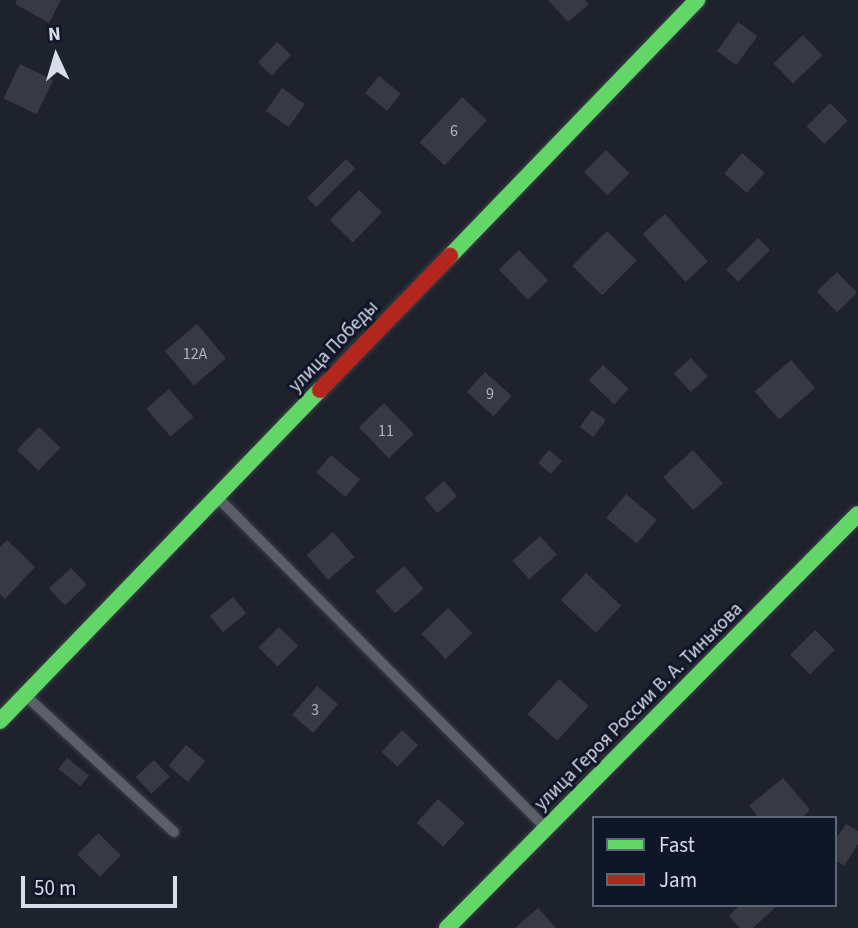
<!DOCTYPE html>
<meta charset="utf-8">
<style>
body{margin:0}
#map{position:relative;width:858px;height:928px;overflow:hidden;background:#1e222c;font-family:"Source Sans 3",sans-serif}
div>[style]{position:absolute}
.building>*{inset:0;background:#383a43;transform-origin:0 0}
.roads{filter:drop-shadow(0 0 2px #3b3e47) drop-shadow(0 0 2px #3b3e47)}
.lane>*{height:10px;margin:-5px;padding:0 5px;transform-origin:5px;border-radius:5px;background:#5b5f68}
.fast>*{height:16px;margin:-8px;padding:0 8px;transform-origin:8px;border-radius:8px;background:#63d668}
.jam>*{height:16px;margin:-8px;padding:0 8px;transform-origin:8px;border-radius:8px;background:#b3261e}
span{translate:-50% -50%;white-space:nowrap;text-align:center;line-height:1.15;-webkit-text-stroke:6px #0f1628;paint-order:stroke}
.number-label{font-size:16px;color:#afb4c0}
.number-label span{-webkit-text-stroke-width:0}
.street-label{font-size:19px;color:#d7ddea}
.legend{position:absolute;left:592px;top:816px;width:245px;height:91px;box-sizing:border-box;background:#0f1628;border:2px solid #5f6676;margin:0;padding:9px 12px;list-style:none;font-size:21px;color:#d7ddea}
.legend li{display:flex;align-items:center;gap:14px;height:35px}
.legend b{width:35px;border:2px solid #5f6676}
.north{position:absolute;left:21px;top:21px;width:70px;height:70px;-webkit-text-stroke:5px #0f1628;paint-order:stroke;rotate:356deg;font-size:19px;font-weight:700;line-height:28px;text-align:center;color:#d7ddea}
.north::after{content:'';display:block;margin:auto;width:24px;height:32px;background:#d7ddea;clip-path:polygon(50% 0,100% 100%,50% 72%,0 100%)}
.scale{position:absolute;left:21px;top:876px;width:156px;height:32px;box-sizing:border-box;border:4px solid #d7ddea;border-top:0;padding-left:9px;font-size:21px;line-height:24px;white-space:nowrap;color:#d7ddea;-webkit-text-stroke:5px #0f1628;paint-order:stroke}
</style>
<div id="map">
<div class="building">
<div style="clip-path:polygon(17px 0,61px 0,49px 23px,15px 4px)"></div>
<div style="clip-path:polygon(548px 0,585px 0,589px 4px,568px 22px)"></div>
<div style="left:738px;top:22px;width:24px;height:36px;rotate:36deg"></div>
<div style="left:803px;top:35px;width:28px;height:41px;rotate:46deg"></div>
<div style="left:277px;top:42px;width:19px;height:28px;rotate:43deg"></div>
<div style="left:20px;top:64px;width:37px;height:38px;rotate:26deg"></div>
<div style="left:379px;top:76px;width:28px;height:22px;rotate:39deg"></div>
<div style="left:282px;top:88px;width:28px;height:28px;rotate:35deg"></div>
<div style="left:462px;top:97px;width:34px;height:62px;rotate:43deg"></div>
<div style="left:830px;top:103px;width:25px;height:33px;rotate:45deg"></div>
<div style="left:606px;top:150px;width:33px;height:31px;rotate:45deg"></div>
<div style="left:742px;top:153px;width:30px;height:27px;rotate:41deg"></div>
<div style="left:346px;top:159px;width:13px;height:55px;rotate:45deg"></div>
<div style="left:359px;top:190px;width:32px;height:42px;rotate:44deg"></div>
<div style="left:665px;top:214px;width:64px;height:30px;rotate:48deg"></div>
<div style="left:607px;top:231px;width:42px;height:49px;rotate:45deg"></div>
<div style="left:758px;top:238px;width:17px;height:45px;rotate:45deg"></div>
<div style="left:519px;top:250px;width:42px;height:28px;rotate:46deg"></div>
<div style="left:837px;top:272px;width:29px;height:28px;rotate:46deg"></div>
<div style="left:197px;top:324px;width:45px;height:42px;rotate:50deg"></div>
<div style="left:691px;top:358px;width:25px;height:23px;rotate:48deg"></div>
<div style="left:791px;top:360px;width:37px;height:48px;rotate:49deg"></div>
<div style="left:603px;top:365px;width:35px;height:21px;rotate:43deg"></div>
<div style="left:485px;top:372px;width:36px;height:27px;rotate:42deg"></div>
<div style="left:169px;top:389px;width:37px;height:30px;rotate:49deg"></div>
<div style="left:384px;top:403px;width:43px;height:35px;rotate:46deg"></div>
<div style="left:592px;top:410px;width:17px;height:21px;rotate:36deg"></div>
<div style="left:39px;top:427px;width:30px;height:32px;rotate:44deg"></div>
<div style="left:549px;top:450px;width:17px;height:17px;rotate:40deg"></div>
<div style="left:693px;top:450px;width:45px;height:40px;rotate:48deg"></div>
<div style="left:331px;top:455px;width:38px;height:23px;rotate:40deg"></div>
<div style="left:444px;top:481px;width:20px;height:26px;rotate:49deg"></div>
<div style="left:626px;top:494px;width:40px;height:31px;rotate:40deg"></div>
<div style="left:333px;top:532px;width:33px;height:35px;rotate:49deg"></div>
<div style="left:540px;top:536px;width:25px;height:37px;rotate:48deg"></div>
<div style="clip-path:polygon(7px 540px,35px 567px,5px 599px,0 594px,0 547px)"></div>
<div style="left:404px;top:566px;width:30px;height:38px;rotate:49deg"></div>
<div style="left:71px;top:568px;width:23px;height:30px;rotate:47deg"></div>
<div style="left:586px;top:573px;width:48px;height:37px;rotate:43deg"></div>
<div style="left:233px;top:597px;width:21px;height:30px;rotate:51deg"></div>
<div style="left:448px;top:608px;width:35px;height:37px;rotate:46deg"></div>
<div style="left:279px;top:627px;width:27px;height:29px;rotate:45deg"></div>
<div style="left:815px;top:630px;width:28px;height:35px;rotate:45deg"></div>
<div style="left:559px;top:679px;width:40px;height:47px;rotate:42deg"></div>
<div style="left:317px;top:686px;width:28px;height:38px;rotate:41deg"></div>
<div style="left:402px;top:730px;width:22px;height:30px;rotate:43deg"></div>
<div style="left:186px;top:745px;width:25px;height:27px;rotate:40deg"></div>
<div style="left:67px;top:758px;width:28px;height:14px;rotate:38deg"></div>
<div style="left:154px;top:760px;width:23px;height:25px;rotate:47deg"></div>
<div style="clip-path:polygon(783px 778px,810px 810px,801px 818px,759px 818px,749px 806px)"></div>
<div style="left:438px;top:799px;width:36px;height:32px;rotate:42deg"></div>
<div style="clip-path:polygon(846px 824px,858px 831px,858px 844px,844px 866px,835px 860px,835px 840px)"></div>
<div style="left:98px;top:833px;width:32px;height:30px;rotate:44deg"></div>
<div style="clip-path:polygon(740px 905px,778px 905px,753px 928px,740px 928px,729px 916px)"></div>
<div style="clip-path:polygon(538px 908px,556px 928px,515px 928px)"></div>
</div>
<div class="roads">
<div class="lane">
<div style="left:220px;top:500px;width:460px;rotate:45.2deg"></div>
<div style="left:26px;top:696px;width:201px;rotate:42.6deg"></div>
</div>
<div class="fast">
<div style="left:450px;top:256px;width:356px;rotate:-46deg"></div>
<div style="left:0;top:721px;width:460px;rotate:-46deg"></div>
<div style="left:447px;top:928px;width:583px;rotate:-45.21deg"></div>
</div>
<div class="jam">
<div style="left:320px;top:390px;width:187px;rotate:-45.9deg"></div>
</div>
</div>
<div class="number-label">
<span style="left:454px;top:131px">6</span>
<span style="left:195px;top:354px">12А</span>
<span style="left:490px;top:394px">9</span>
<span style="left:386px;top:431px">11</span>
<span style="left:315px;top:710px">3</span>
</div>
<div class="street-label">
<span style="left:334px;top:347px;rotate:-46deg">улица Победы</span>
<span style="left:639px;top:707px;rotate:-45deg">улица Героя России В. А. Тинькова</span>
</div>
<ul class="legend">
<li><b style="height:9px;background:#63d668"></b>Fast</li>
<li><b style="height:9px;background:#b3261e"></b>Jam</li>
</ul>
<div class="north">N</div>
<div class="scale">50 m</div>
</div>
